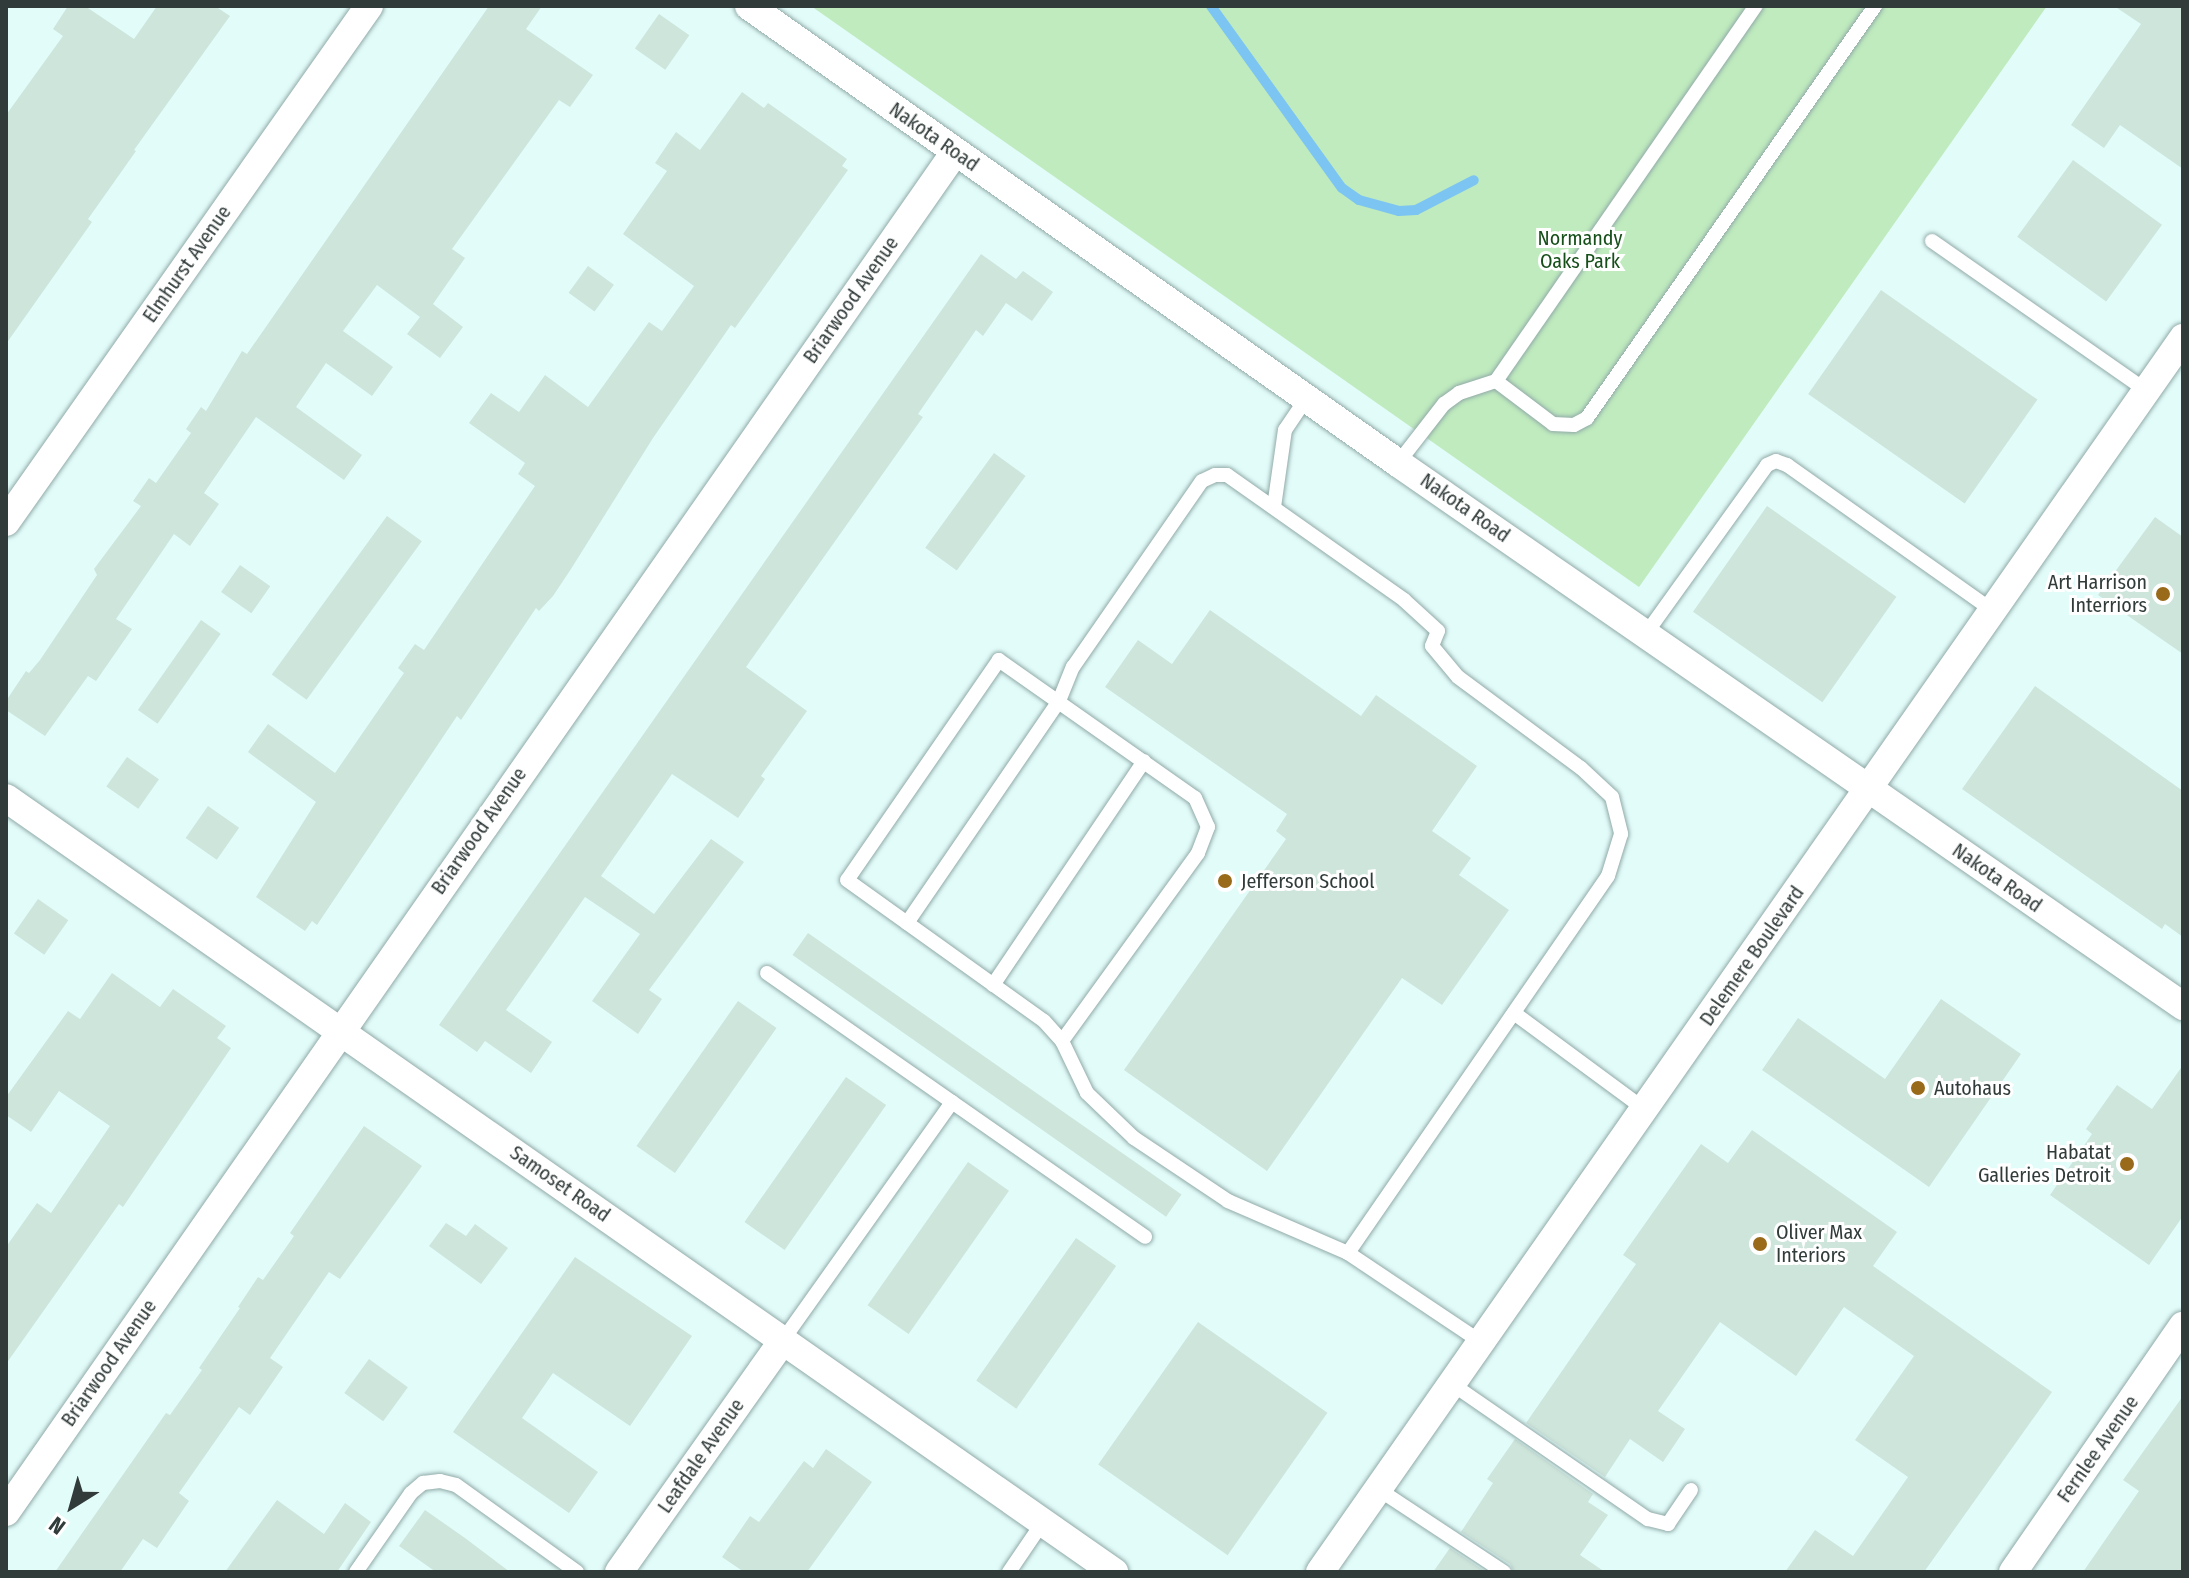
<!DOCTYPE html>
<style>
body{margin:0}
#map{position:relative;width:2189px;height:1578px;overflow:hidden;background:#e2fcfa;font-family:"Fira Sans Condensed",sans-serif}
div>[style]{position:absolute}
.green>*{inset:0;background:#bfebbe}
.stream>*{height:10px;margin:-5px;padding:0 5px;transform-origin:5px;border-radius:5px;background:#7cc5f2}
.building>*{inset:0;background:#cee5db;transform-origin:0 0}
.roads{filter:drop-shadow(0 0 2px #91aaa8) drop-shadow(0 0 2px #91aaa8)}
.lane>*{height:14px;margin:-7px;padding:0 7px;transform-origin:7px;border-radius:7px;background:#fff}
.street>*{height:28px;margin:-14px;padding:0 14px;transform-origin:14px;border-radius:14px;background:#fff}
.dots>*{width:22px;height:22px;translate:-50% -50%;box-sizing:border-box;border:4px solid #fff;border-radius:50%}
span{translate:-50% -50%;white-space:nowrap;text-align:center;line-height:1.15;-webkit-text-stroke:6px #fff;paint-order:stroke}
.street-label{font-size:20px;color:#313b3a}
.park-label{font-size:20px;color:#164f1a}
.poi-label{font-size:20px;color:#313b3a}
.right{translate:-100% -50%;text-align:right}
.left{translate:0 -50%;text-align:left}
.frame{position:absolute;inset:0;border:8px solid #313b3a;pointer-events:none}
.north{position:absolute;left:32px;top:1466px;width:80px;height:80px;-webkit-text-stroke:6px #fff;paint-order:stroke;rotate:217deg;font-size:22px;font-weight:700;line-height:32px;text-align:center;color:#313b3a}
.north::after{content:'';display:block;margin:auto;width:28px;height:36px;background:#313b3a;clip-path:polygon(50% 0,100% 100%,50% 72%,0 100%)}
</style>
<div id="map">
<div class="green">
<div style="clip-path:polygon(811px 6px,2047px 6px,1639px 587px)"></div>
</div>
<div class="stream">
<div style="left:1211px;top:6px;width:224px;rotate:54.3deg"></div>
<div style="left:1342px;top:188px;width:21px;rotate:35deg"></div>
<div style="left:1359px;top:200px;width:41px;rotate:15.4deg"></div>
<div style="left:1399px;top:211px;width:17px;rotate:-3deg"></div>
<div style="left:1416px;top:210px;width:65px;rotate:-27.3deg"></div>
</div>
<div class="building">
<div style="clip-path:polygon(68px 6px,85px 6px,134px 39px,157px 6px,215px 6px,230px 16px,134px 150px,136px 151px,88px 219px,92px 222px,6px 344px,6px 115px,63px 36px,53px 29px)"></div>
<div style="clip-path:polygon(489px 6px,542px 6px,526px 29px,593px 75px,570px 107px,559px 100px,452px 249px,465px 258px,433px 304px,463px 327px,440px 358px,407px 334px,420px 317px,377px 285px,343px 331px,393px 367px,372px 396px,326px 363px,296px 407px,362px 455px,344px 480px,256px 417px,204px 493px,219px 504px,190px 546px,174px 534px,116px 619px,132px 629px,96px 681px,88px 676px,45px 736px,6px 710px,6px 701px,26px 671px,29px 673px,40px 660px,97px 575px,94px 569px,141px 506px,133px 501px,149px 478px,156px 483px,191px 433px,186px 429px,201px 407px,206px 411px,242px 351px,247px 354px)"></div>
<div style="clip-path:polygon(2114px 6px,2183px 6px,2183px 169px,2120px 125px,2104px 148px,2071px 125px,2141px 24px)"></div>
<div style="left:659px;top:14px;width:37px;height:42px;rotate:35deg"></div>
<div style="clip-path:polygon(742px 92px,764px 108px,768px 103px,847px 159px,842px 166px,848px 170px,735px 328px,731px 325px,653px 438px,571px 569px,553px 596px,539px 611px,536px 608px,461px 720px,457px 716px,317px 925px,312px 921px,305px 931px,256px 897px,316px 802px,248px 752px,268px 724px,335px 773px,404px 673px,398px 668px,415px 644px,424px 650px,535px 486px,518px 474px,525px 463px,469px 423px,491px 393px,519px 412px,545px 375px,588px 407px,649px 322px,662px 331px,694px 286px,623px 234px,667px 171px,655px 163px,676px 132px,700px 150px)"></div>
<div style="left:2073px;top:160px;width:110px;height:95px;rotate:36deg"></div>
<div style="clip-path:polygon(981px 254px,1016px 279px,1023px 271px,1053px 292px,1032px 321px,1006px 303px,983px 336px,976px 330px,918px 414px,923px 417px,746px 667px,807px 711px,761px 776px,765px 779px,738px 818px,672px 774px,601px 876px,654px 914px,711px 839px,744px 862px,649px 990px,662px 999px,638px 1034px,592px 1001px,640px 934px,585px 897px,506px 1010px,552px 1042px,531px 1073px,485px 1041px,477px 1052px,439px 1025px)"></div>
<div style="left:588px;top:266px;width:32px;height:33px;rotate:36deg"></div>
<div style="left:1881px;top:290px;width:191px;height:127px;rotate:35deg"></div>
<div style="left:994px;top:453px;width:39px;height:117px;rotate:36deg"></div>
<div style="left:1767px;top:506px;width:158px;height:129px;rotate:35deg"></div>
<div style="left:387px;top:516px;width:43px;height:196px;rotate:36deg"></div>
<div style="clip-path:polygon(2155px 517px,2183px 537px,2183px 654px,2098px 595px)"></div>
<div style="left:240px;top:565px;width:37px;height:33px;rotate:35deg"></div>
<div style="clip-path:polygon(1210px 610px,1361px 716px,1376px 695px,1477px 766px,1432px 831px,1471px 858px,1459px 875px,1509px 910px,1442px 1005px,1402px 978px,1267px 1171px,1124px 1070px,1286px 839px,1276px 831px,1287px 814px,1105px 687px,1138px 640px,1172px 664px)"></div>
<div style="left:201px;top:620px;width:24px;height:110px;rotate:35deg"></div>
<div style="clip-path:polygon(2035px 686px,2183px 791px,2183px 937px,2165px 924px,2162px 929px,1962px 789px)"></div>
<div style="left:127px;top:757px;width:39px;height:36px;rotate:35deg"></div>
<div style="left:208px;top:806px;width:38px;height:39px;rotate:35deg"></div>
<div style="left:38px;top:899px;width:37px;height:42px;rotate:35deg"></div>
<div style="left:808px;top:933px;width:456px;height:27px;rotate:35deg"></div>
<div style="clip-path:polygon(112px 973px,160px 1007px,173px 989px,226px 1026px,217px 1038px,231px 1048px,123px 1207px,119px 1204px,6px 1364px,6px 1247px,37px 1203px,51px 1213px,110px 1126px,59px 1091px,31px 1132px,6px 1115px,6px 1097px,68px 1011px,80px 1019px)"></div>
<div style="clip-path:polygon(1941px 999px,2021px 1054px,1929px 1187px,1762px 1070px,1798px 1018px,1885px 1079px)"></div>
<div style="left:738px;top:1001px;width:47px;height:177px;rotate:35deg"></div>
<div style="clip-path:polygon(2183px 1065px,2183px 1216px,2149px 1265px,2050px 1195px,2092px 1134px,2086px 1129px,2117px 1085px,2152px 1109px)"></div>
<div style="left:846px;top:1077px;width:49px;height:177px;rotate:35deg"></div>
<div style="clip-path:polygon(364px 1126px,422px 1166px,340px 1279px,329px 1272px,270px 1358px,283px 1367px,250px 1415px,239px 1407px,179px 1493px,189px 1501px,157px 1548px,143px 1539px,120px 1572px,55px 1572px,166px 1413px,170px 1415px,202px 1370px,199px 1368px,240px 1308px,238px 1307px,258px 1277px,263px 1280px,294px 1236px,290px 1233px)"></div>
<div style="clip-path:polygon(1752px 1130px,1897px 1232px,1873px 1266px,2052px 1392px,1924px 1572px,1785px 1572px,1815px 1530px,1853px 1556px,1908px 1477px,1855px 1440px,1914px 1356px,1844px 1307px,1796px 1376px,1720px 1322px,1658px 1411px,1685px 1429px,1663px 1462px,1630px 1439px,1605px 1477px,1526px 1423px,1636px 1264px,1623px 1255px,1701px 1144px,1728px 1163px)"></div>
<div style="left:968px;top:1162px;width:50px;height:175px;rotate:35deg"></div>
<div style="clip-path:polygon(446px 1223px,466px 1236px,475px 1224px,508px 1248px,481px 1284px,429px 1246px)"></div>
<div style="left:1076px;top:1238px;width:49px;height:174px;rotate:35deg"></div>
<div style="clip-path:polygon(575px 1257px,692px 1336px,630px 1426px,553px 1373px,522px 1418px,598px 1472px,569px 1513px,453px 1432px)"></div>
<div style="left:1198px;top:1322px;width:158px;height:174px;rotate:35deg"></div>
<div style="left:369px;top:1359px;width:48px;height:42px;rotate:36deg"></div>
<div style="clip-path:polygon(2183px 1396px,2183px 1572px,2083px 1572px,2139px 1491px,2123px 1480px)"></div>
<div style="clip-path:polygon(1515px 1439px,1593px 1494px,1588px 1502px,1608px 1515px,1580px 1555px,1605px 1572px,1514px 1572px,1510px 1564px,1461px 1532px,1493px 1483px,1487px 1479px)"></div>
<div style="clip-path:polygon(826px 1449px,872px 1482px,807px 1572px,744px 1572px,722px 1557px,750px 1516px,759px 1522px,804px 1461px,813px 1468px)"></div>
<div style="clip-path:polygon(277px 1500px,324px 1534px,345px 1503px,371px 1522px,337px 1572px,225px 1572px)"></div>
<div style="clip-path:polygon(425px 1510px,465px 1538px,510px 1572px,436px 1572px,399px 1546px)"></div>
<div style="clip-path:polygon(1450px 1548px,1486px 1572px,1433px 1572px)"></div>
</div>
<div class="roads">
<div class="lane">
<div style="left:1932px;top:241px;width:262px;rotate:34.9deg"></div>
<div style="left:1496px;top:381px;width:456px;rotate:-55.3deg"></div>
<div style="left:1398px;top:463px;width:75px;rotate:-52.1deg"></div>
<div style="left:1444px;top:404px;width:19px;rotate:-36deg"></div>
<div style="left:1459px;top:393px;width:39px;rotate:-18deg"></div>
<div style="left:1496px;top:381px;width:71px;rotate:37deg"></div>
<div style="left:1553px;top:424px;width:21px;rotate:3deg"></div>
<div style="left:1574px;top:425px;width:15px;rotate:-28deg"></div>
<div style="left:1587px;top:418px;width:503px;rotate:-55.05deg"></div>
<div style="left:1274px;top:507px;width:78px;rotate:-81.9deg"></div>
<div style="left:1285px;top:430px;width:40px;rotate:-56deg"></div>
<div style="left:1645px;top:635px;width:209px;rotate:-54.3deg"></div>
<div style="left:1767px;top:465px;width:10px;rotate:-24deg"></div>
<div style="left:1776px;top:461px;width:12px;rotate:20deg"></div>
<div style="left:1787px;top:465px;width:252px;rotate:35.3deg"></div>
<div style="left:907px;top:923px;width:269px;rotate:-55.6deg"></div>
<div style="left:1059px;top:701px;width:37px;rotate:-68deg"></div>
<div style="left:1073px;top:667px;width:226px;rotate:-55.3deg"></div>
<div style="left:1202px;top:481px;width:14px;rotate:-25deg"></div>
<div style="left:1215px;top:475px;width:12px"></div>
<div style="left:1227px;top:475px;width:217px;rotate:35.2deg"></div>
<div style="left:1404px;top:600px;width:46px;rotate:42.4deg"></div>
<div style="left:1438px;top:631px;width:16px;rotate:112deg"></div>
<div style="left:1432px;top:646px;width:40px;rotate:50deg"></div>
<div style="left:1458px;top:677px;width:153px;rotate:36.5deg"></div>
<div style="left:1581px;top:768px;width:42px;rotate:43.1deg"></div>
<div style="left:1612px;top:797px;width:38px;rotate:76deg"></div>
<div style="left:1621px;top:834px;width:44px;rotate:107.2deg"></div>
<div style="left:1608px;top:876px;width:458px;rotate:124.6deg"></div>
<div style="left:767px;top:973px;width:461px;rotate:34.9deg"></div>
<div style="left:993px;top:985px;width:270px;rotate:-56deg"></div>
<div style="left:1514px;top:1013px;width:162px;rotate:36.4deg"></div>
<div style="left:1062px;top:1041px;width:232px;rotate:-54.1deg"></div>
<div style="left:1198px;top:853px;width:28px;rotate:-69deg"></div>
<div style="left:1208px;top:827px;width:32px;rotate:-114deg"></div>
<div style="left:1195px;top:798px;width:240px;rotate:-144.9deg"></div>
<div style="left:999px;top:660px;width:267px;rotate:124.6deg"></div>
<div style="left:847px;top:880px;width:242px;rotate:35.6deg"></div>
<div style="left:1044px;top:1021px;width:27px;rotate:48deg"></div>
<div style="left:1062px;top:1041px;width:58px;rotate:64.3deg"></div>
<div style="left:1087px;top:1093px;width:65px;rotate:43.8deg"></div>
<div style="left:1134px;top:1138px;width:113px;rotate:33.8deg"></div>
<div style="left:1228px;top:1201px;width:131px;rotate:23.4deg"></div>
<div style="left:1348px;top:1253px;width:160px;rotate:33.8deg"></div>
<div style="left:783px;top:1340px;width:292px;rotate:-54.6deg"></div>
<div style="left:1452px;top:1384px;width:238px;rotate:34.6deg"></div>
<div style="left:1648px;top:1519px;width:21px;rotate:14deg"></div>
<div style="left:1668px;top:1524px;width:41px;rotate:-55.9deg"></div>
<div style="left:1378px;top:1489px;width:151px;rotate:33.4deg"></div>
<div style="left:356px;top:1572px;width:96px;rotate:-55.2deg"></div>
<div style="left:411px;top:1493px;width:16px;rotate:-40deg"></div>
<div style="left:423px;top:1483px;width:17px;rotate:-7deg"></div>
<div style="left:440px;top:1481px;width:16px;rotate:14deg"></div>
<div style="left:456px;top:1485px;width:149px;rotate:35.7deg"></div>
<div style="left:1009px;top:1572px;width:60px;rotate:-55.8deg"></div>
</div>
<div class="street">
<div style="left:749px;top:6px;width:794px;rotate:35.15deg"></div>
<div style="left:1398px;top:463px;width:955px;rotate:34.67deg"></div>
<div style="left:6px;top:522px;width:631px;rotate:-54.87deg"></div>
<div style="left:6px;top:798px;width:1352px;rotate:34.94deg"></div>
<div style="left:6px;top:1512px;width:1658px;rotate:-55.09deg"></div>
<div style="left:619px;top:1572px;width:284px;rotate:-54.7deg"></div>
<div style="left:1320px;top:1572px;width:1506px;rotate:-55.03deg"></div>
<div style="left:2013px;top:1572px;width:299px;rotate:-55.4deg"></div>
</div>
</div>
<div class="dots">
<div style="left:2163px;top:594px;background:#996a1a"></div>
<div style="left:1225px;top:881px;background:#996a1a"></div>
<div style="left:1918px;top:1088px;background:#996a1a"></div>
<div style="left:2127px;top:1164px;background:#996a1a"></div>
<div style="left:1760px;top:1244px;background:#996a1a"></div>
</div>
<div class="street-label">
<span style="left:934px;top:137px;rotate:35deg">Nakota Road</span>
<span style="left:187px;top:264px;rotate:-55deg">Elmhurst Avenue</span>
<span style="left:851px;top:300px;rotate:-55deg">Briarwood Avenue</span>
<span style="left:1465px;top:508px;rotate:35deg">Nakota Road</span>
<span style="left:479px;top:831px;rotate:-55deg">Briarwood Avenue</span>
<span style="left:1997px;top:878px;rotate:35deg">Nakota Road</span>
<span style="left:1752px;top:956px;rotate:-55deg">Delemere Boulevard</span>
<span style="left:560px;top:1184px;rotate:35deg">Samoset Road</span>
<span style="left:109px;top:1363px;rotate:-55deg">Briarwood Avenue</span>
<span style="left:2098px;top:1449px;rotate:-55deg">Fernlee Avenue</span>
<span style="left:701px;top:1456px;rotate:-55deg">Leafdale Avenue</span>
</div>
<div class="park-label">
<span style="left:1580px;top:250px">Normandy<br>Oaks Park</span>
</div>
<div class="poi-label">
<span class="right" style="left:2147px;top:594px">Art Harrison<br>Interriors</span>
<span class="left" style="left:1241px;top:881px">Jefferson School</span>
<span class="left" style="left:1934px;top:1088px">Autohaus</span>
<span class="right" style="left:2111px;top:1164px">Habatat<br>Galleries Detroit</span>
<span class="left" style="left:1776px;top:1244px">Oliver Max<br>Interiors</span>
</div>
<div class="frame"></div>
<div class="north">N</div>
</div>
